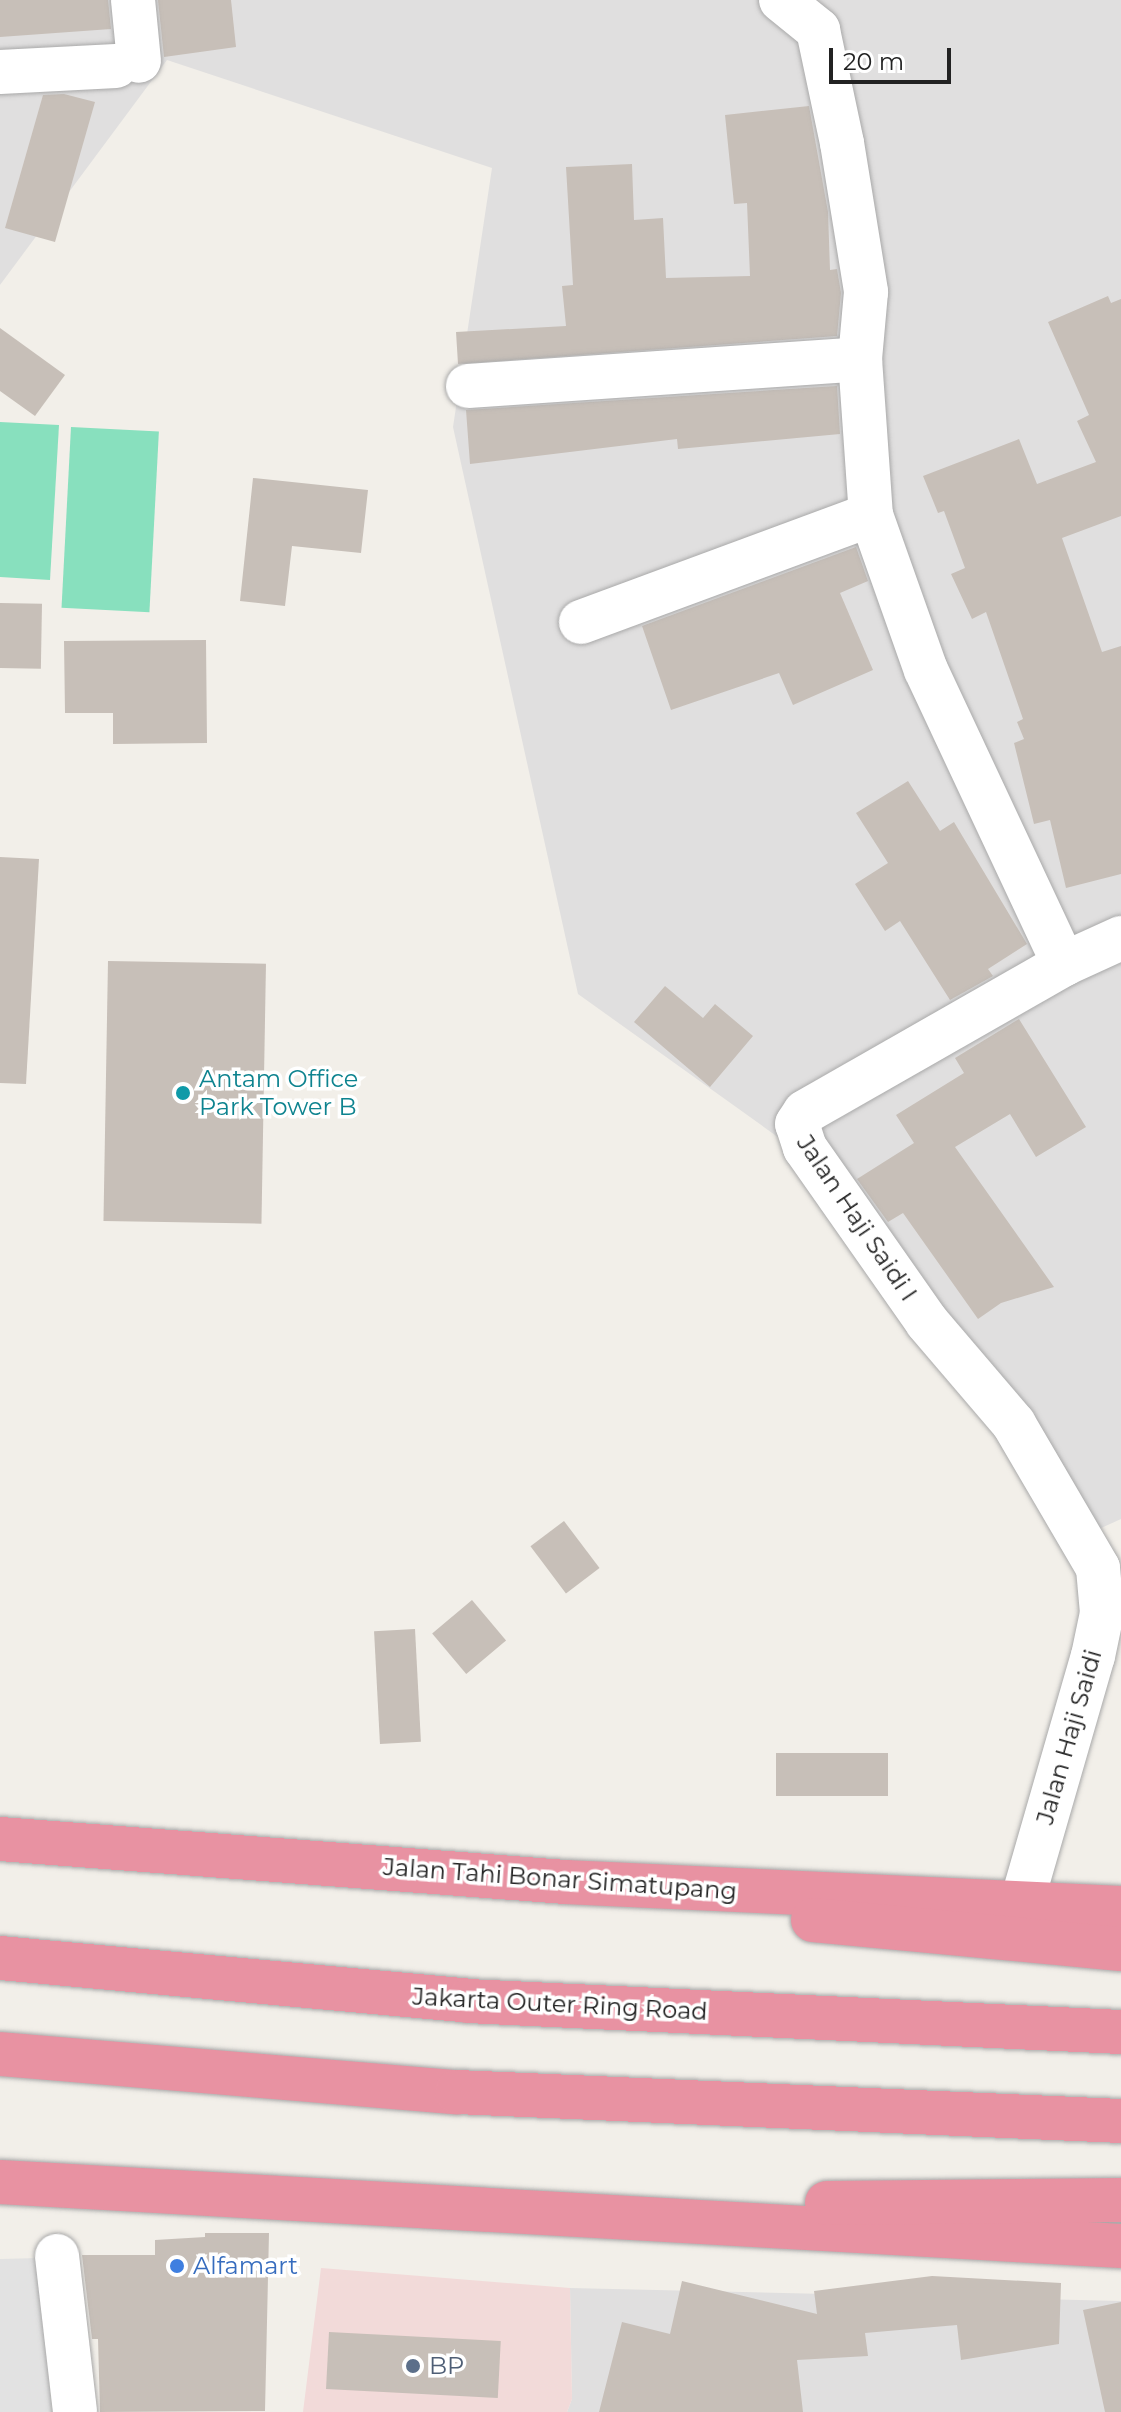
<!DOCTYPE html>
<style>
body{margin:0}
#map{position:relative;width:1121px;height:2412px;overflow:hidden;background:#f2efe9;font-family:Montserrat,sans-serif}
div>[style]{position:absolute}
.residential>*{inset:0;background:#e0dfdf}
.commercial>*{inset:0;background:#f2dad9}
.pitch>*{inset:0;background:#88e0be;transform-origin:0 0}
.parking>*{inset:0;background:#e2e2e2}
.building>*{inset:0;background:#c7bfb8;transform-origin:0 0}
.roads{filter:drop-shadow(0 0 2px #a9a9a9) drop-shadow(0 0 2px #a9a9a9)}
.minor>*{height:44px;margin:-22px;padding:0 22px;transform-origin:22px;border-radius:22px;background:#fff}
.highway>*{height:44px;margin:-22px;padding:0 22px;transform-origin:22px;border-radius:22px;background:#e892a2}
.dots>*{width:22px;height:22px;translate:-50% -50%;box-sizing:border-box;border:4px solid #fff;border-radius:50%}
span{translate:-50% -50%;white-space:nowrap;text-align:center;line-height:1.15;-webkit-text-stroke:7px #fff;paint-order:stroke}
.culture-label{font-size:24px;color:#0d838f}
.left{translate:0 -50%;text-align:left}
.street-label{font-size:24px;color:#222}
.shop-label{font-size:24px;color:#366cbe}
.service-label{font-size:24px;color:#4e5e75}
.scale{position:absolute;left:829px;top:48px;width:122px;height:36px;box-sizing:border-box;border:4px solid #222;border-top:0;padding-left:10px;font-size:24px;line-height:28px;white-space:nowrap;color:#222;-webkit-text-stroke:6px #fff;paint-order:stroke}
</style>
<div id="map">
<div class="residential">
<div style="clip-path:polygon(0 0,1121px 0,1121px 1519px,1066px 1544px,838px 1180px,578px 994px,453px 427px,492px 168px,167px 60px,0 285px)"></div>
<div style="clip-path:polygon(570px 2288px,1121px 2301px,1121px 2412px,567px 2412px,572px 2399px)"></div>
</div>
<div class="commercial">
<div style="clip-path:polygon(321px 2268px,570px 2288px,572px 2399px,567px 2412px,303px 2412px)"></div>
</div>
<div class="pitch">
<div style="clip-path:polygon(0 422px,59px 425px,50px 580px,0 577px)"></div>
<div style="left:71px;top:427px;width:88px;height:181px;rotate:3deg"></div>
</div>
<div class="parking">
<div style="clip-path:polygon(38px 2258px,52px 2412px,0 2412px,0 2259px)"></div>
</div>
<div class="building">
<div style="clip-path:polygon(0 0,108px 0,111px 29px,0 37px)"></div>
<div style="clip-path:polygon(158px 0,231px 0,236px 47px,164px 57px)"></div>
<div style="clip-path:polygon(64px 94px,95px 102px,55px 242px,5px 228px,43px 95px)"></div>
<div style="clip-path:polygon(809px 106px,828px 212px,830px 270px,837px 269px,841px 293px,837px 336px,458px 364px,456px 332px,566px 326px,562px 286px,573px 285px,566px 167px,632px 164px,634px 220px,663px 218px,666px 278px,750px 276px,747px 203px,734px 204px,725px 115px)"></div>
<div style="clip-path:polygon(1108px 296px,1111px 303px,1121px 299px,1121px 516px,1062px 538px,1102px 652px,1121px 646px,1121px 874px,1066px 888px,1050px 820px,1034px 824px,1014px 743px,1024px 739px,1017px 722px,1023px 719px,986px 612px,972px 619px,951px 574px,965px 568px,944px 511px,938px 513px,923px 476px,1019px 439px,1037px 484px,1096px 462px,1077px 421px,1089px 415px,1048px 322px)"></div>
<div style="clip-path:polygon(0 328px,65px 375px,35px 416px,0 391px)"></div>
<div style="clip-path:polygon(837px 386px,840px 434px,678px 449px,677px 439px,470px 464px,466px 410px)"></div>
<div style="clip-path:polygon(253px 478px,368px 490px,361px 553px,292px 546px,285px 606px,240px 601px)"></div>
<div style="clip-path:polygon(856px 547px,868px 581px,840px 593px,873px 670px,793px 705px,779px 673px,671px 710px,642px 626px)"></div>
<div style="left:0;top:603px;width:42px;height:65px;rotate:1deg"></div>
<div style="clip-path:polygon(206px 640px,207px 743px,113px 744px,113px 713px,65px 713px,64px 641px)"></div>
<div style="clip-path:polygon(908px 781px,940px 831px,954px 822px,1027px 944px,988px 969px,993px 976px,950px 1000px,900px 921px,885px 931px,855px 884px,888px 863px,856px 813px)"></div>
<div style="clip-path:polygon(0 857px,39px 859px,26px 1084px,0 1083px)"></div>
<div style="left:108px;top:961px;width:158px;height:260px;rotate:1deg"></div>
<div style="clip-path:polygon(665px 986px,703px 1018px,715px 1004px,753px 1036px,710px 1087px,634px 1022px)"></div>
<div style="clip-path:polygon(1019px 1019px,1086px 1127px,1036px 1157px,1010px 1114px,955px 1147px,1054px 1287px,1001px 1303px,978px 1319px,903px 1213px,888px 1222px,857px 1179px,914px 1143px,896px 1115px,964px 1073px,955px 1058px)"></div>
<div style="left:564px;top:1521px;width:59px;height:42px;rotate:53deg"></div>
<div style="left:472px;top:1600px;width:53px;height:52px;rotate:50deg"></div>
<div style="left:415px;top:1629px;width:113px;height:41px;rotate:87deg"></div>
<div style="left:776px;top:1753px;width:112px;height:43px"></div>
<div style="clip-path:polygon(205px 2233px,269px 2233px,265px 2411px,100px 2412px,98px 2339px,92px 2339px,82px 2255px,155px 2255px,155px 2240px,205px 2237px)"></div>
<div style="clip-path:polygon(932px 2276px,1061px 2283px,1059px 2344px,961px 2360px,957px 2325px,865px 2333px,868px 2356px,797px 2360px,803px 2412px,599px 2412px,622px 2322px,670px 2334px,682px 2281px,817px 2314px,814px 2291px)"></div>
<div style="clip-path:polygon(1121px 2302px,1121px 2412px,1105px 2412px,1083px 2310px)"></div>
<div style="left:329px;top:2332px;width:172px;height:57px;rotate:3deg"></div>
</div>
<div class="roads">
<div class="minor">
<div style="left:133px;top:0;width:61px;rotate:84.4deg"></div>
<div style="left:781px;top:0;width:48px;rotate:39deg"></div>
<div style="left:818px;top:30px;width:116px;rotate:78deg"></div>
<div style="left:842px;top:143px;width:151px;rotate:80.8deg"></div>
<div style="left:866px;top:292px;width:67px;rotate:95.1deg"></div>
<div style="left:860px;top:359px;width:156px;rotate:86deg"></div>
<div style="left:871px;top:515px;width:164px;rotate:70.5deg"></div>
<div style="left:926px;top:670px;width:325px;rotate:64.9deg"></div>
<div style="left:0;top:72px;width:116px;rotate:-3deg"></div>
<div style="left:468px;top:386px;width:393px;rotate:-3.9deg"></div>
<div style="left:581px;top:622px;width:309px;rotate:-20.3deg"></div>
<div style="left:1021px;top:1905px;width:259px;rotate:-73.9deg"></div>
<div style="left:1093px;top:1656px;width:44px;rotate:-78.2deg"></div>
<div style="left:1102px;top:1613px;width:45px;rotate:-95.1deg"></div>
<div style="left:1098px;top:1568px;width:167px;rotate:-120.3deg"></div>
<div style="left:1014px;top:1424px;width:134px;rotate:-130.5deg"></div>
<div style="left:927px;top:1322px;width:213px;rotate:-125deg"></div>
<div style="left:805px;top:1148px;width:25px;rotate:-108deg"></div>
<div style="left:797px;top:1124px;width:14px;rotate:-56deg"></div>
<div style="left:805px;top:1112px;width:298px;rotate:-29.7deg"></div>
<div style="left:1064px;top:964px;width:63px;rotate:-24.5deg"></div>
<div style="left:57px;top:2256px;width:157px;rotate:83.4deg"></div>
</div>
<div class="highway">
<div style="left:0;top:1839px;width:567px;rotate:4.35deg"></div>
<div style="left:565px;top:1882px;width:557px;rotate:2.68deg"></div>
<div style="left:813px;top:1920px;width:309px;rotate:5.4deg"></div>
<div style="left:0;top:1958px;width:470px;rotate:5.2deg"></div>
<div style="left:468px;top:2001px;width:654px;rotate:2.72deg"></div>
<div style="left:0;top:2054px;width:459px;rotate:4.8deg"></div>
<div style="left:457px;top:2092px;width:665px;rotate:2.5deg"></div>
<div style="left:0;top:2182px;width:1123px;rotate:3.27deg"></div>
<div style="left:827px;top:2203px;width:294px;rotate:-0.6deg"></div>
</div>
</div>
<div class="dots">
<div style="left:183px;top:1093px;background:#0f9aa8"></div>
<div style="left:177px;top:2266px;background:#3f7fe0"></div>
<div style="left:413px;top:2366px;background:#5c6f8a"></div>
</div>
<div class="culture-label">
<span class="left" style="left:199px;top:1093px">Antam Office<br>Park Tower B</span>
</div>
<div class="street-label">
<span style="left:857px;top:1218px;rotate:56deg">Jalan Haji Saidi I</span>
<span style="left:1069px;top:1737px;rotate:-74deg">Jalan Haji Saidi</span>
<span style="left:560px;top:1879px;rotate:4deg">Jalan Tahi Bonar Simatupang</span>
<span style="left:560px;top:2004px;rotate:3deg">Jakarta Outer Ring Road</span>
</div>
<div class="shop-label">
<span class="left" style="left:193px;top:2266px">Alfamart</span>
</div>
<div class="service-label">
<span class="left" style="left:429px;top:2366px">BP</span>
</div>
<div class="scale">20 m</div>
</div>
